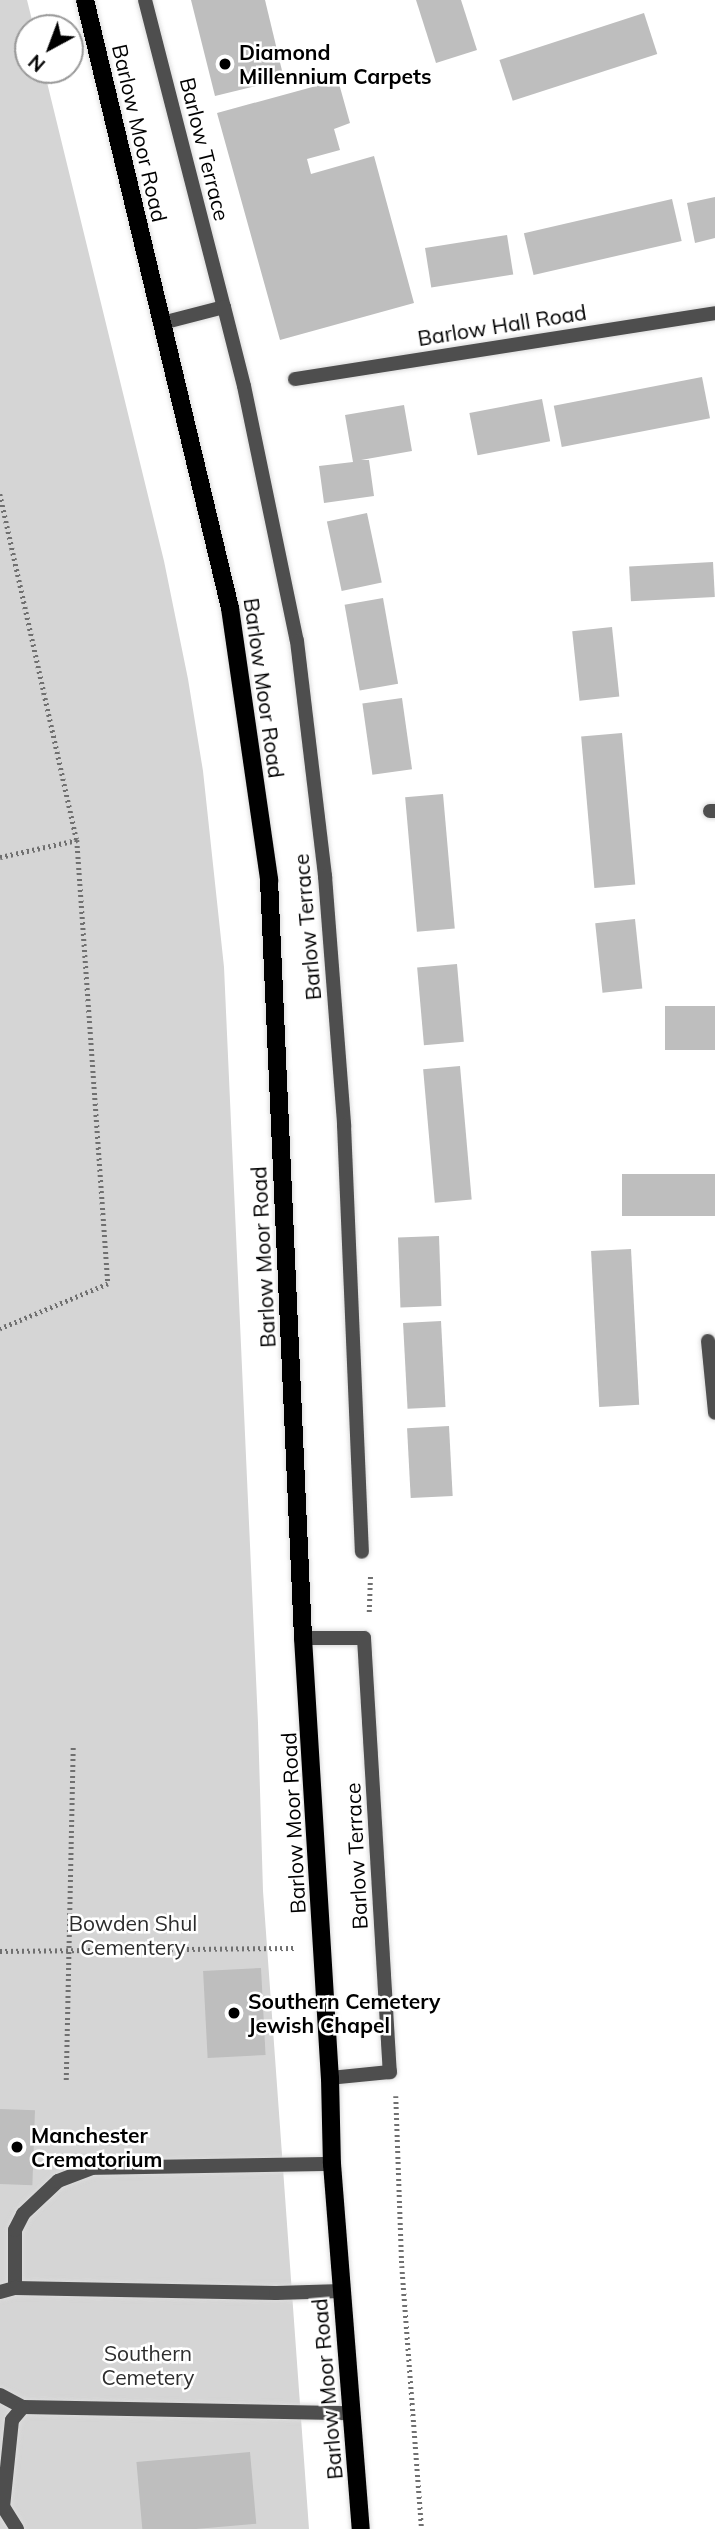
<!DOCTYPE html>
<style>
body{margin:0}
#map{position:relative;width:715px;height:2529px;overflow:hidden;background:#fff;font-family:Mulish,sans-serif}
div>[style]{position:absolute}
.green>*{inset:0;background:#d5d5d5}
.building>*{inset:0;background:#bebebe;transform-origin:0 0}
.path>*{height:4.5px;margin-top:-2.25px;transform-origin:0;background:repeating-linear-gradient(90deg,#707070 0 2px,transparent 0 5.5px)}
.roads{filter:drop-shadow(0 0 2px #dbdbdb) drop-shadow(0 0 2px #dbdbdb)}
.lane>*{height:14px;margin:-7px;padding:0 7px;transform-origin:7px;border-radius:7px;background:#4e4e4e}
.street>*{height:14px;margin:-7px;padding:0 7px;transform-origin:7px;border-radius:7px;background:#4e4e4e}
.primary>*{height:18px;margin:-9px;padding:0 9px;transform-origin:9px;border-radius:9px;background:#000}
.dots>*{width:19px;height:19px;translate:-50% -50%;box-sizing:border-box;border:4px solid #fff;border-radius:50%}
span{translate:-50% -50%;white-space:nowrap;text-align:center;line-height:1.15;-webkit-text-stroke:5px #fff;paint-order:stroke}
.poi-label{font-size:21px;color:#000;font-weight:700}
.left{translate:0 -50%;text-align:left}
.street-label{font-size:21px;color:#000}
.park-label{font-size:21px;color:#2c2c2c}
.north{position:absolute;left:14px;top:14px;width:70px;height:70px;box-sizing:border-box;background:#fff;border:2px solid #999;border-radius:50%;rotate:221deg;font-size:19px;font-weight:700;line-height:28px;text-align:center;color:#000}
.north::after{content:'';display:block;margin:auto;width:24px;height:32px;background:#000;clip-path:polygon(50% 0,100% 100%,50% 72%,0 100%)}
</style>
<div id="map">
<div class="green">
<div style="clip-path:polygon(0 0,27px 0,34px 28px,28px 28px,28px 70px,44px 70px,164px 561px,188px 679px,203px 771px,224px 967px,258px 1723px,263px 1891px,309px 2529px,0 2529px)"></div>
</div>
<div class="building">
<div style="clip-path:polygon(191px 0,265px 0,284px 79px,215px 96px)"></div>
<div style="clip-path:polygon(416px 0,461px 0,477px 50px,436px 63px)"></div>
<div style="left:644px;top:13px;width:43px;height:152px;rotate:72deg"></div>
<div style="clip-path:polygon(338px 80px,350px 123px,334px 129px,340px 150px,307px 159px,311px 174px,374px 156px,414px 303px,280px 340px,217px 113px)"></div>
<div style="clip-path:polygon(715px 197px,715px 238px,695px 243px,687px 203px)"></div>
<div style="left:672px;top:199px;width:43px;height:152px;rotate:77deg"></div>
<div style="left:507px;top:235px;width:40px;height:83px;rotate:81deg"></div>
<div style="left:702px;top:377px;width:42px;height:151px;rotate:79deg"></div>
<div style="left:542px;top:399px;width:43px;height:74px;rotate:79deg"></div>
<div style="clip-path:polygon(404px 405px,412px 451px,361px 460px,369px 460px,374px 496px,324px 503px,319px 466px,353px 462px,345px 415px)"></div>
<div style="left:367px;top:513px;width:71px;height:41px;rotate:78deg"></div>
<div style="left:713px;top:562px;width:35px;height:84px;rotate:87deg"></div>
<div style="left:383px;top:598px;width:87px;height:39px;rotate:80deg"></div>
<div style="left:612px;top:627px;width:70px;height:40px;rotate:84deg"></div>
<div style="left:402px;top:698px;width:72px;height:40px;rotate:82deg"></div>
<div style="left:622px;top:733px;width:152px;height:41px;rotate:85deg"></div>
<div style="left:443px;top:794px;width:135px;height:38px;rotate:85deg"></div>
<div style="left:635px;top:919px;width:70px;height:40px;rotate:84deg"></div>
<div style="left:457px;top:964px;width:78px;height:40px;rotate:85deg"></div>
<div style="left:715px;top:1006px;width:44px;height:50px;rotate:90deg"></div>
<div style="left:460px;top:1066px;width:134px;height:37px;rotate:85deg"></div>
<div style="left:715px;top:1174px;width:42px;height:93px;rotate:90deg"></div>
<div style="left:439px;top:1236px;width:70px;height:41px;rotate:88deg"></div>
<div style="left:631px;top:1249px;width:156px;height:40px;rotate:87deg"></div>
<div style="left:441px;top:1321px;width:86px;height:38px;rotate:87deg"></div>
<div style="left:449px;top:1426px;width:70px;height:42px;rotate:87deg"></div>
<div style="left:261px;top:1968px;width:87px;height:58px;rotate:87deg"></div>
<div style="left:0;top:2109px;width:35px;height:75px;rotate:2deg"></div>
<div style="left:250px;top:2452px;width:72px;height:114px;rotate:85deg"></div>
</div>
<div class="path">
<div style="left:0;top:494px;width:354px;rotate:77.5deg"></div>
<div style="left:77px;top:840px;width:445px;rotate:86deg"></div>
<div style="left:108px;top:1284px;width:117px;rotate:157.4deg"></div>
<div style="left:0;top:857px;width:79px;rotate:-12.4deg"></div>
<div style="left:369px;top:1612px;width:36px;rotate:-88deg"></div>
<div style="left:0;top:1951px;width:294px;rotate:-0.6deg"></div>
<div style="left:66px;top:2080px;width:335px;rotate:-88.8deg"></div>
<div style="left:396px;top:2096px;width:170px;rotate:88deg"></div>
<div style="left:402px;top:2266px;width:264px;rotate:85.7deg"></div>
</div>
<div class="roads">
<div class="lane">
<div style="left:145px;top:0;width:317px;rotate:75.6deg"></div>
<div style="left:224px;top:307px;width:64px;rotate:165.5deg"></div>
<div style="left:224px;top:307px;width:81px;rotate:75.8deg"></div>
<div style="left:244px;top:386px;width:260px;rotate:78.3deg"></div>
<div style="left:297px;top:641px;width:237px;rotate:83.2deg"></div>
<div style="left:325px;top:876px;width:250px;rotate:85.6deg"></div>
<div style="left:344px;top:1125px;width:427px;rotate:87.6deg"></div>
<div style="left:303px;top:1638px;width:61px"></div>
<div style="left:364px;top:1638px;width:435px;rotate:86.6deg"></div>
<div style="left:390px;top:2072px;width:60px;rotate:174.3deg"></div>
<div style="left:15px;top:2288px;width:58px;rotate:-90deg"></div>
<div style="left:15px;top:2230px;width:18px;rotate:-63deg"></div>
<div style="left:23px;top:2214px;width:48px;rotate:-43.3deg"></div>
<div style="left:58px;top:2181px;width:36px;rotate:-21deg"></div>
<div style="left:92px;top:2168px;width:240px;rotate:-1deg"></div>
<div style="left:0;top:2292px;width:16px;rotate:-15deg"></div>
<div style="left:15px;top:2288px;width:261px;rotate:1.1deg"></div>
<div style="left:276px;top:2293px;width:66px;rotate:-1.7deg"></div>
<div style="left:0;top:2395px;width:26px;rotate:28deg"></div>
<div style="left:23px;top:2407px;width:327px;rotate:1.1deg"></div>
<div style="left:17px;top:2529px;width:26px;rotate:-122deg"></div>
<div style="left:3px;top:2507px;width:87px;rotate:-84.1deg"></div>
<div style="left:12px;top:2420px;width:17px;rotate:-50deg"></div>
</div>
<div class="street">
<div style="left:295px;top:379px;width:425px;rotate:-8.9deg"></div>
<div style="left:710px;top:811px;width:5px"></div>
<div style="left:708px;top:1341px;width:72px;rotate:84.4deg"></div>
</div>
<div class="primary">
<div style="left:85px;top:0;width:625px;rotate:76.59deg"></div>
<div style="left:230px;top:608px;width:275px;rotate:81.8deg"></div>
<div style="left:269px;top:880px;width:759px;rotate:87.43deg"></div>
<div style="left:303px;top:1638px;width:441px;rotate:86.5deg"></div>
<div style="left:330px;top:2078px;width:86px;rotate:88.7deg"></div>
<div style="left:332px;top:2164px;width:366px;rotate:85.5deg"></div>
</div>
</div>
<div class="dots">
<div style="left:225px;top:64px;background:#000"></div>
<div style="left:234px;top:2013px;background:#000"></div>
<div style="left:17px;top:2147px;background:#000"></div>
</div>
<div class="poi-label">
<span class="left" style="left:239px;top:64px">Diamond<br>Millennium Carpets</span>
<span class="left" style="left:248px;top:2013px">Southern Cemetery<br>Jewish Chapel</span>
<span class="left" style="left:31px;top:2147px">Manchester<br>Crematorium</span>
</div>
<div class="street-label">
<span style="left:140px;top:133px;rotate:77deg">Barlow Moor Road</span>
<span style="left:205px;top:149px;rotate:76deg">Barlow Terrace</span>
<span style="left:502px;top:325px;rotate:-9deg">Barlow Hall Road</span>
<span style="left:264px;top:688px;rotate:82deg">Barlow Moor Road</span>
<span style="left:307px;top:927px;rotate:-95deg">Barlow Terrace</span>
<span style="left:263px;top:1257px;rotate:-93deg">Barlow Moor Road</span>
<span style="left:293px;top:1823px;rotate:-93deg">Barlow Moor Road</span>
<span style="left:356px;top:1856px;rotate:-93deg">Barlow Terrace</span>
<span style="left:327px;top:2389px;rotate:-95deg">Barlow Moor Road</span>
</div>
<div class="park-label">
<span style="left:133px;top:1935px">Bowden Shul<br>Cementery</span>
<span style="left:148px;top:2365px">Southern<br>Cemetery</span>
</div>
<div class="north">N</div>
</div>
